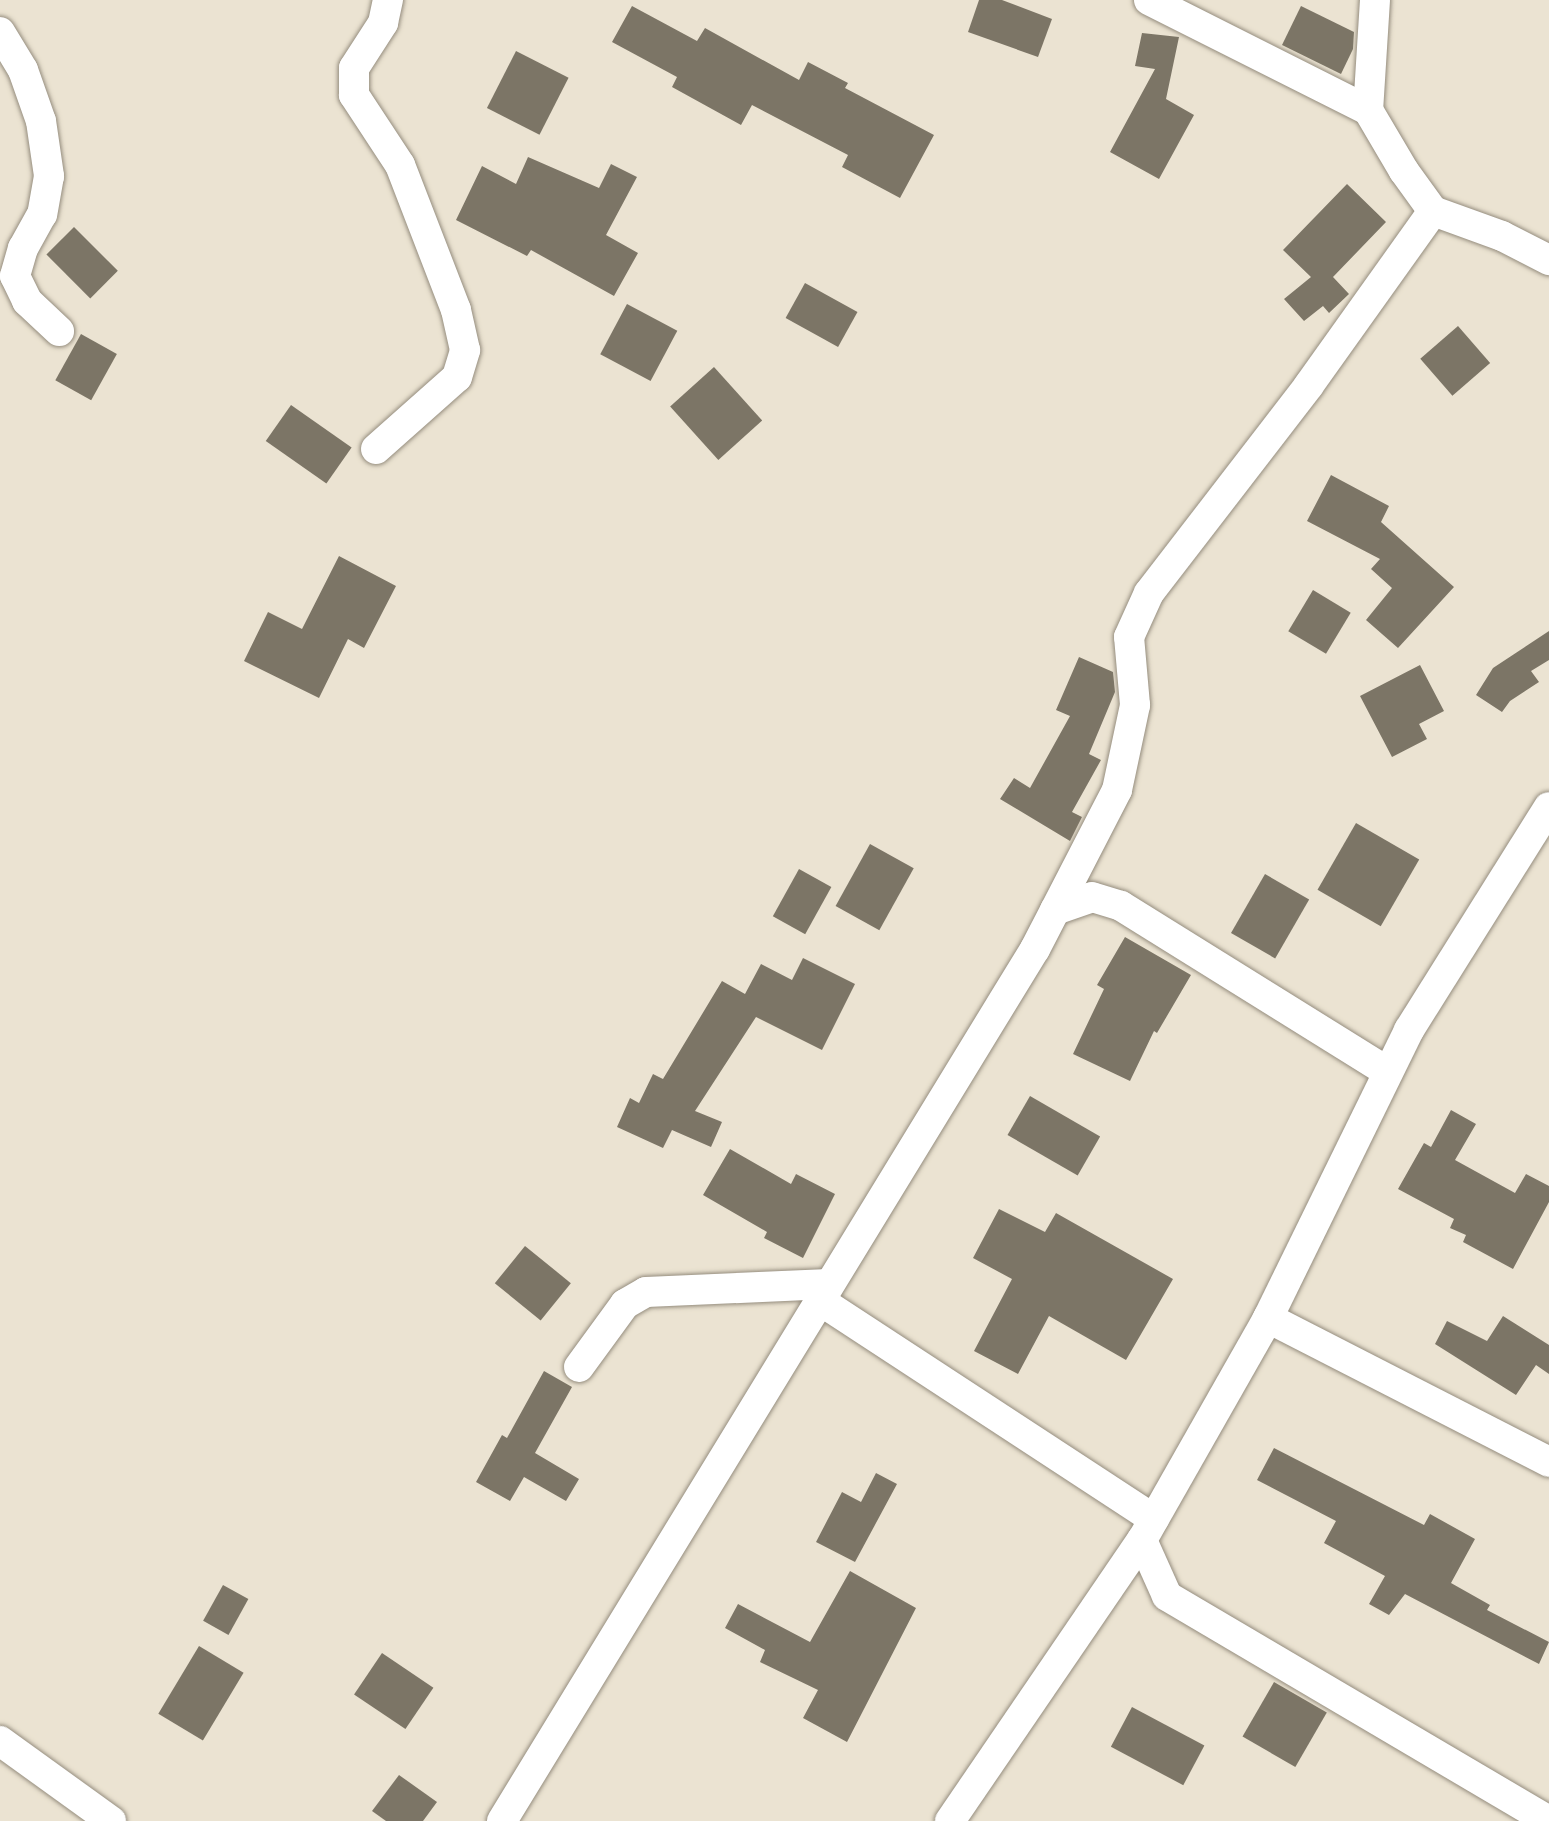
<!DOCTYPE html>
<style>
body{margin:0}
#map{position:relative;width:1549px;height:1821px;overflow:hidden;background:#ebe3d2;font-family:"Source Sans 3",sans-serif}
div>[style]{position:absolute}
.building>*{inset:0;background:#7c7566;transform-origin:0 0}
.roads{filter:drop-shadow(0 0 2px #958d7e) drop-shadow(0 0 2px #958d7e)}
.minor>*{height:30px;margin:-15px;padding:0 15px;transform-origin:15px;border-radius:15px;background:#fff}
span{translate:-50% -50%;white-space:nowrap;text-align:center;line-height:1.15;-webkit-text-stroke:8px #f9f0df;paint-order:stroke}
</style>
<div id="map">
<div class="building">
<div style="clip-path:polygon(979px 0,1002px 0,1052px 19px,1038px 57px,968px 32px)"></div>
<div style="clip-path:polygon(632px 6px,697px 41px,705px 28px,799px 80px,808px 62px,848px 83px,845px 88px,934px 135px,900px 198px,842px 167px,848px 155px,752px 105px,741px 125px,672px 87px,677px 77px,612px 42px)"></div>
<div style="clip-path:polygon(1301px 6px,1354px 32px,1353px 49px,1341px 74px,1282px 45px)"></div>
<div style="clip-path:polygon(1142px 33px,1179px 37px,1166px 99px,1194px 115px,1159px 179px,1110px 152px,1155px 69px,1135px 66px)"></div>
<div style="left:516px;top:51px;width:59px;height:64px;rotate:27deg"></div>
<div style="clip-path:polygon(528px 157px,599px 188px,611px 164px,637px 177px,606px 235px,638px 253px,614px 296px,531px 250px,527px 256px,456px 220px,482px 166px,516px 184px)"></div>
<div style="clip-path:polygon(1347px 184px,1386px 222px,1333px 277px,1349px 294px,1329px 313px,1323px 306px,1304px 321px,1284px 299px,1311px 277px,1283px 250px)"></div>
<div style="left:74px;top:227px;width:62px;height:39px;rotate:45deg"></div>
<div style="left:805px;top:283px;width:60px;height:40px;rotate:29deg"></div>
<div style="left:627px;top:304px;width:57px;height:57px;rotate:28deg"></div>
<div style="left:1458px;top:326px;width:49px;height:50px;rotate:49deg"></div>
<div style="left:81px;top:334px;width:41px;height:53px;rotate:29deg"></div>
<div style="left:714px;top:367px;width:72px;height:59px;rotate:48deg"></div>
<div style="left:291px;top:405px;width:74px;height:44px;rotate:35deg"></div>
<div style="clip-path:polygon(1331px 475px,1389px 506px,1381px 522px,1454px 587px,1398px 648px,1366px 620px,1392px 588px,1371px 569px,1380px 559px,1307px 521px)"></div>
<div style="clip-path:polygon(339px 556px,396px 586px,364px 648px,348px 639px,319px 698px,244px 661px,268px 612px,302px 629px)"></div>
<div style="left:1313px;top:590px;width:44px;height:48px;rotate:31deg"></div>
<div style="clip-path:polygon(1549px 631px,1549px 660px,1531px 671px,1539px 682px,1510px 701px,1502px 712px,1476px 695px,1493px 668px)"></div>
<div style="clip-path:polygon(1079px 657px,1113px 672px,1115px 692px,1089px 754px,1101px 760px,1072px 812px,1082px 817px,1070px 841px,1000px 799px,1014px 778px,1030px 788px,1070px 716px,1056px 710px)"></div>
<div style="clip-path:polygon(1420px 665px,1444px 711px,1419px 724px,1427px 739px,1392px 757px,1360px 696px)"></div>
<div style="left:1356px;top:823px;width:73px;height:77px;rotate:30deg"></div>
<div style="left:870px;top:844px;width:50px;height:71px;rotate:29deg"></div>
<div style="left:799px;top:869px;width:37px;height:54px;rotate:29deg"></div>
<div style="left:1265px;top:874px;width:51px;height:68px;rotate:30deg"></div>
<div style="clip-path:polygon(1125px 937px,1191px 975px,1157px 1033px,1154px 1031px,1130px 1081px,1073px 1054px,1104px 989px,1097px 985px)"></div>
<div style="clip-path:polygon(803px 958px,855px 984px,822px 1050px,756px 1017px,695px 1111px,722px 1122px,711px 1147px,672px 1130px,663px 1148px,617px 1127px,630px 1098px,639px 1103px,653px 1074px,663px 1079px,722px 981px,745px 994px,761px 964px,792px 980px)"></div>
<div style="left:1030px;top:1096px;width:81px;height:45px;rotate:30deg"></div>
<div style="clip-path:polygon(1451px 1110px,1476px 1124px,1455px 1160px,1515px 1193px,1526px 1174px,1549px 1186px,1549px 1202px,1513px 1269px,1463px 1242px,1466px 1235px,1450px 1228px,1454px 1219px,1398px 1189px,1424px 1143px,1431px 1147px)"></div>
<div style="clip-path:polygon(730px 1149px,791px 1184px,796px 1174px,835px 1194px,803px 1258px,764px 1238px,767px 1232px,703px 1195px)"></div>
<div style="clip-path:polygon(999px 1209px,1045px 1232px,1056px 1213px,1173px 1279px,1126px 1360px,1049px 1316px,1018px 1374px,974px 1351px,1012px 1279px,973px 1258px)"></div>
<div style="left:525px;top:1246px;width:59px;height:48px;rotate:39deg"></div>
<div style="clip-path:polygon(1503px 1316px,1549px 1345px,1549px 1374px,1536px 1365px,1516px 1395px,1435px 1344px,1447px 1321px,1487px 1341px)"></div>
<div style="clip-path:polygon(544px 1371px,572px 1387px,535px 1453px,579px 1479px,566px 1501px,524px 1477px,510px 1501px,476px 1482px,502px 1435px,507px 1438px)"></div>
<div style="clip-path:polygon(1274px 1448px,1424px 1525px,1430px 1514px,1475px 1539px,1451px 1583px,1490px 1605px,1487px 1610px,1549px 1642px,1539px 1664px,1405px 1594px,1389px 1615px,1369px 1604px,1385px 1576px,1324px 1543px,1336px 1521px,1257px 1480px)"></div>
<div style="clip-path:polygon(876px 1473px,897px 1484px,855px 1562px,816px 1542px,842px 1492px,861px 1502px)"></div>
<div style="clip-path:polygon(850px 1571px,916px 1608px,847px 1742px,803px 1718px,818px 1690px,760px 1662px,765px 1650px,725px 1628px,738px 1604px,810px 1642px)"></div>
<div style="left:223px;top:1585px;width:29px;height:41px;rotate:29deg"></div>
<div style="left:199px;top:1646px;width:52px;height:79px;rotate:31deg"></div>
<div style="left:382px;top:1653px;width:62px;height:50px;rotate:34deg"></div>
<div style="left:1274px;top:1682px;width:61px;height:63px;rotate:30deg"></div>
<div style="left:1132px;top:1707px;width:82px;height:45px;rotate:28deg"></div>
<div style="clip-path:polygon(399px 1775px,437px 1802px,423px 1821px,386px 1821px,372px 1811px)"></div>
</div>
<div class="roads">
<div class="minor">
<div style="left:1149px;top:0;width:245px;rotate:26.7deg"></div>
<div style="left:1375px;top:0;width:110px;rotate:93.6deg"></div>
<div style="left:1368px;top:110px;width:71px;rotate:59.5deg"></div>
<div style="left:1404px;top:171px;width:49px;rotate:54.1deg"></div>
<div style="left:1433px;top:211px;width:73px;rotate:19.9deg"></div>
<div style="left:1502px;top:236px;width:53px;rotate:27.1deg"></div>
<div style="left:0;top:32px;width:44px;rotate:58.8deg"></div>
<div style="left:23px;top:70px;width:54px;rotate:70.6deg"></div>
<div style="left:41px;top:121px;width:56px;rotate:81.7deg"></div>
<div style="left:49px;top:176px;width:39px;rotate:100deg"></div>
<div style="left:42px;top:214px;width:39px;rotate:119deg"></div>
<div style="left:23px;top:248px;width:29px;rotate:106deg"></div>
<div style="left:15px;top:276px;width:28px;rotate:64deg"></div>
<div style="left:27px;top:301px;width:44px;rotate:43.2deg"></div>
<div style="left:376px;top:449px;width:108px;rotate:-41.6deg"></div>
<div style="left:457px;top:377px;width:28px;rotate:-73deg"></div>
<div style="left:465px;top:350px;width:41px;rotate:-102.7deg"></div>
<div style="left:456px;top:310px;width:155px;rotate:-111.1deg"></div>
<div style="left:400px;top:165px;width:84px;rotate:-123.3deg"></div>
<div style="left:354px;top:95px;width:27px;rotate:-90deg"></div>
<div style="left:354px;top:68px;width:54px;rotate:-57.2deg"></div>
<div style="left:383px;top:23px;width:24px;rotate:-78deg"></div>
<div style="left:1055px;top:910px;width:39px;rotate:-19deg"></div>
<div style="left:1092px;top:897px;width:30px;rotate:17deg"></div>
<div style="left:1121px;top:906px;width:314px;rotate:31.9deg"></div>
<div style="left:819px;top:1300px;width:400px;rotate:33.2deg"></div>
<div style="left:1268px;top:1318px;width:316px;rotate:27.1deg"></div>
<div style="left:579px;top:1367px;width:78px;rotate:-53.9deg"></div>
<div style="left:625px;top:1304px;width:24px;rotate:-30deg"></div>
<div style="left:646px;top:1292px;width:183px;rotate:-2.5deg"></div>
<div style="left:1142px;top:1540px;width:61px;rotate:65.9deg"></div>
<div style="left:1167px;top:1596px;width:443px;rotate:30.5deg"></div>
<div style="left:0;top:1741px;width:137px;rotate:35.8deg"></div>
<div style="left:502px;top:1821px;width:1022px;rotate:-58.57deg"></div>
<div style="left:1035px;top:949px;width:179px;rotate:-62.7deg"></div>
<div style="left:1117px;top:790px;width:87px;rotate:-78deg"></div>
<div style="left:1135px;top:705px;width:68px;rotate:-95deg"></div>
<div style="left:1129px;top:637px;width:48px;rotate:-65.6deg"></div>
<div style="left:1149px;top:593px;width:262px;rotate:-52.4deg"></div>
<div style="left:1309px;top:385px;width:214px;rotate:-54.5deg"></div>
<div style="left:950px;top:1821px;width:340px;rotate:-55.7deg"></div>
<div style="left:1142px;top:1540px;width:255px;rotate:-60.4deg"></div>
<div style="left:1268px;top:1318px;width:321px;rotate:-63.9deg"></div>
<div style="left:1409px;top:1030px;width:263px;rotate:-57.9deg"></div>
</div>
</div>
</div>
